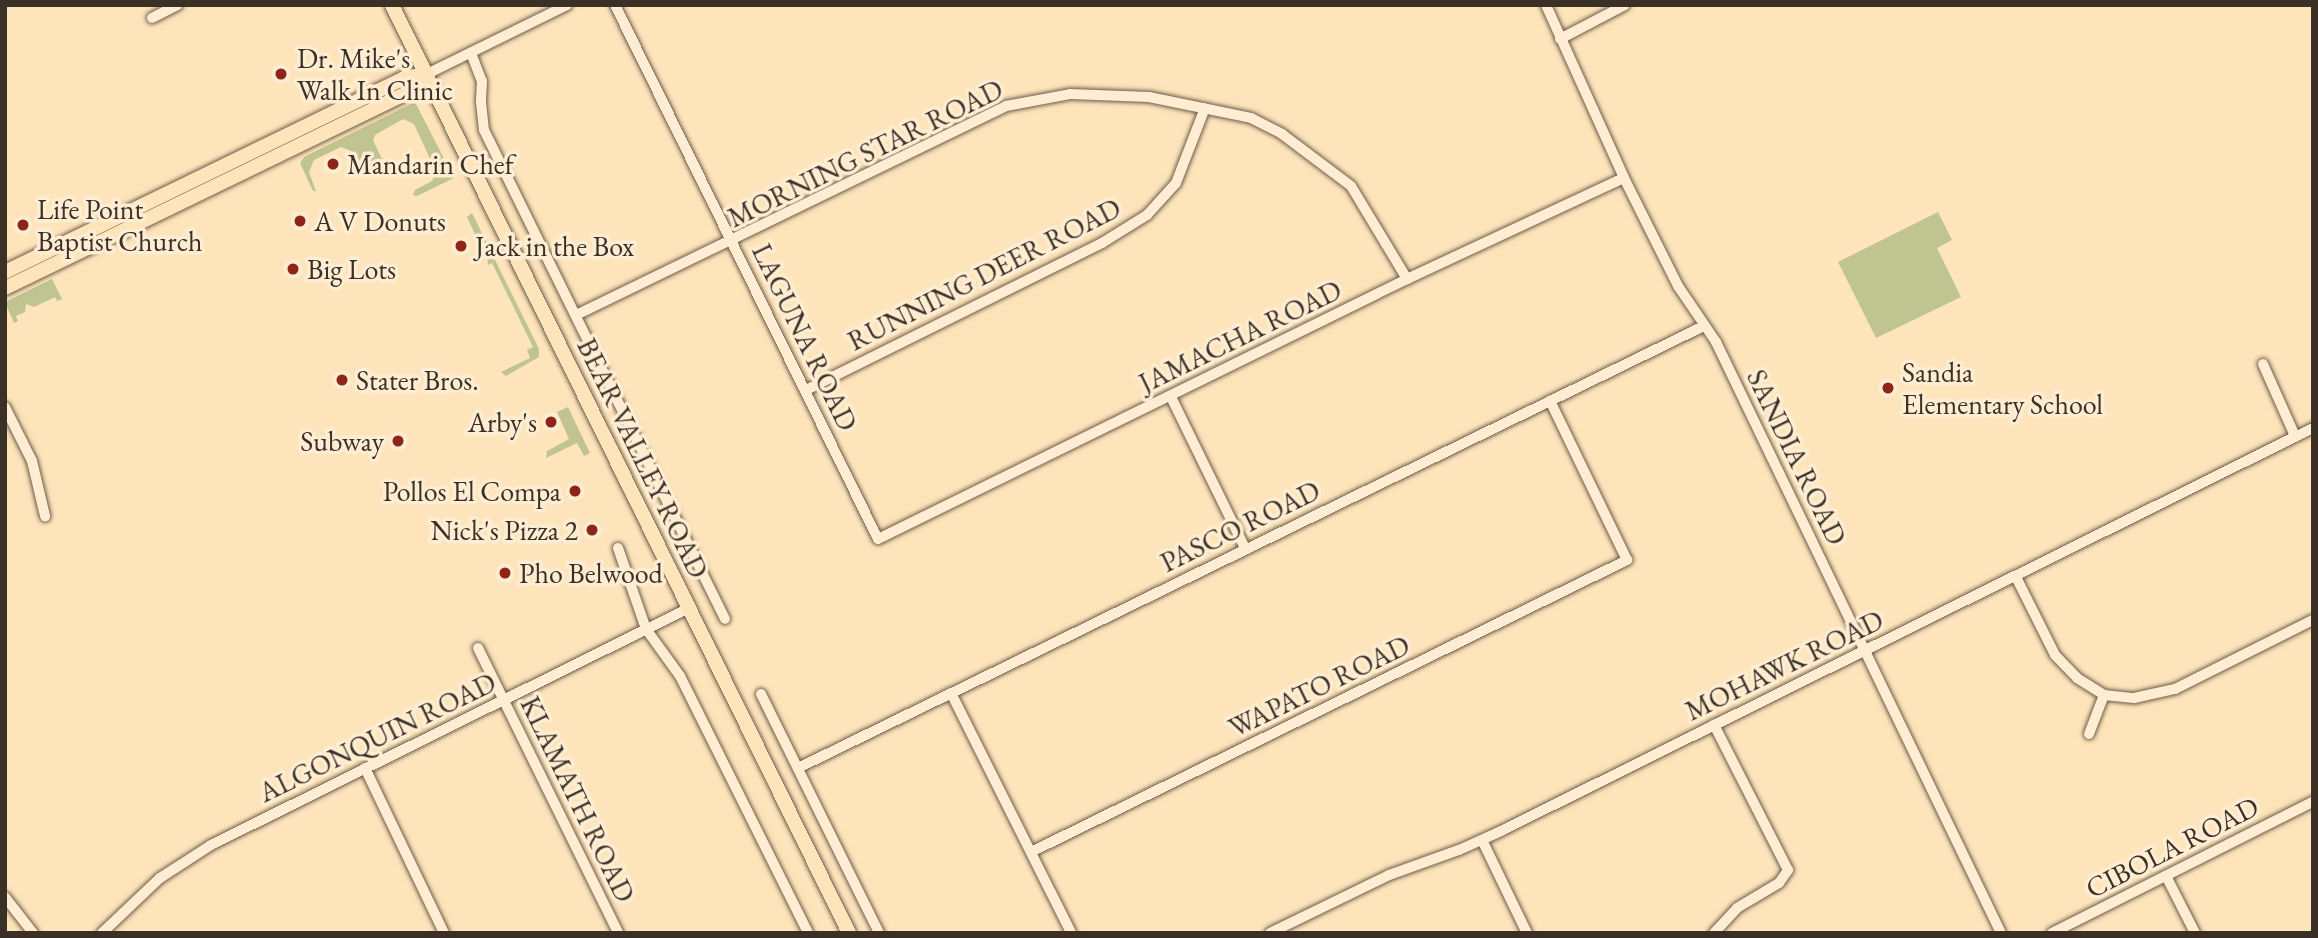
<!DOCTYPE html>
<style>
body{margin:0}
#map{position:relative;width:2318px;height:938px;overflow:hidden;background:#fee4ba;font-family:"EB Garamond",serif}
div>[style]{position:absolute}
.green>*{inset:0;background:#bfc490}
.roads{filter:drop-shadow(0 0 2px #6c5d4b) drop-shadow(0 0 2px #6c5d4b)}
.minor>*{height:10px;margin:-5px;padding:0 5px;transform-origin:5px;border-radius:5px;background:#feedd2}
.major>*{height:14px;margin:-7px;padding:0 7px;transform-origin:7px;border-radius:7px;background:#fee4ba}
.dots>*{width:19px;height:19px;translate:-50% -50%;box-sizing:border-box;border:4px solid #feedd2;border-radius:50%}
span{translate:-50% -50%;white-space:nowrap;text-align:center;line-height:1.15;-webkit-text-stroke:7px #feedd2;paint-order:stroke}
.poi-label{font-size:28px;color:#3b3026}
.left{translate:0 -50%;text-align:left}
.right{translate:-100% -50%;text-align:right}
.street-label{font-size:28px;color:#3b3026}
.frame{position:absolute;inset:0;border:7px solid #3b3026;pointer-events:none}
</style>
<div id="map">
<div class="green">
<div style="clip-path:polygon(415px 102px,454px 178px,417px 196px,413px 195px,415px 190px,432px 181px,436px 172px,414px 124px,403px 119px,375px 135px,373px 140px,382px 159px,377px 163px,367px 166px,364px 160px,359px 163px,353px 152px,341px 147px,314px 160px,309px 172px,316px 191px,313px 191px,300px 163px,304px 157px)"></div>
<div style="clip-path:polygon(1938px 212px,1952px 240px,1937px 248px,1961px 297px,1876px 338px,1838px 262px)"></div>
<div style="clip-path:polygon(472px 213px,539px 349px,539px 357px,506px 376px,501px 372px,530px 358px,527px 350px,533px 347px,492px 263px,488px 265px,487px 254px,479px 248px,479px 243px,467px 217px)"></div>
<div style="clip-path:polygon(52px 279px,62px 299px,57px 301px,55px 297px,34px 307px,26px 304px,25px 312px,16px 316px,18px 321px,14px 323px,5px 302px)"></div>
<div style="clip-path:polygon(568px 407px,590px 453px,584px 456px,577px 443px,546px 458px,547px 451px,569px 439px,557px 412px)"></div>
</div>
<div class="roads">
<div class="minor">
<div style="left:615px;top:5px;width:595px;rotate:63.78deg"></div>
<div style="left:878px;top:539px;width:589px;rotate:-26.17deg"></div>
<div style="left:1407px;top:279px;width:239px;rotate:-25deg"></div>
<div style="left:1546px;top:5px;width:190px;rotate:65.7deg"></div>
<div style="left:1624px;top:178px;width:121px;rotate:63.4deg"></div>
<div style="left:1678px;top:286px;width:68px;rotate:55.8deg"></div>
<div style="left:1716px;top:342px;width:656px;rotate:64.26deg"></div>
<div style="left:152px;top:18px;width:29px;rotate:-27deg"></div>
<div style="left:1560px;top:39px;width:73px;rotate:-27.6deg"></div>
<div style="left:471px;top:53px;width:30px;rotate:69deg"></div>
<div style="left:482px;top:81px;width:21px;rotate:93deg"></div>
<div style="left:481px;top:102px;width:28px;rotate:84deg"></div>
<div style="left:484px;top:130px;width:545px;rotate:63.76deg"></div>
<div style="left:427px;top:74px;width:156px;rotate:-26.2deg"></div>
<div style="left:576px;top:315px;width:478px;rotate:-25.9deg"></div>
<div style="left:1006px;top:106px;width:65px;rotate:-10.6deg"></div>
<div style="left:1070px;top:94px;width:79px;rotate:2.2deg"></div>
<div style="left:1149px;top:97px;width:104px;rotate:11.6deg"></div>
<div style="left:1251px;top:118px;width:35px;rotate:27deg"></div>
<div style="left:1282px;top:134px;width:86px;rotate:37deg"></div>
<div style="left:1351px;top:186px;width:109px;rotate:58.9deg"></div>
<div style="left:2263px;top:364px;width:79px;rotate:66deg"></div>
<div style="left:806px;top:390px;width:330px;rotate:-26.4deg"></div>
<div style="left:1102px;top:243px;width:53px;rotate:-31.9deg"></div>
<div style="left:1147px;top:215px;width:43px;rotate:-47.8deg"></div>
<div style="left:1176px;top:183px;width:80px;rotate:-68.9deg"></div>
<div style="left:1171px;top:397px;width:168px;rotate:63.9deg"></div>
<div style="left:5px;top:407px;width:60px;rotate:63.4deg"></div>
<div style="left:32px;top:461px;width:57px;rotate:76.7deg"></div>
<div style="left:618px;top:548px;width:86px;rotate:70.9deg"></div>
<div style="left:646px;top:629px;width:58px;rotate:54.1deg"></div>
<div style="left:680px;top:676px;width:287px;rotate:63.5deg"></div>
<div style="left:2016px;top:577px;width:87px;rotate:63.4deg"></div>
<div style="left:2055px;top:655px;width:32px;rotate:46deg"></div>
<div style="left:2077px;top:678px;width:32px;rotate:32deg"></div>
<div style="left:2104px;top:695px;width:30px;rotate:6deg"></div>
<div style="left:2134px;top:698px;width:42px;rotate:-12.4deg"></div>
<div style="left:2175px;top:689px;width:154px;rotate:-26.6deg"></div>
<div style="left:478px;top:648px;width:318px;rotate:63.8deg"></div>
<div style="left:951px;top:693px;width:268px;rotate:63.4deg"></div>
<div style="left:761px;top:694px;width:267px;rotate:63.7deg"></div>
<div style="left:2089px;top:734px;width:42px;rotate:-69deg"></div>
<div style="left:365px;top:768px;width:183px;rotate:64.4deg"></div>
<div style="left:798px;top:768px;width:1008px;rotate:-26.01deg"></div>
<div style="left:1482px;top:840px;width:103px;rotate:64.2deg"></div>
<div style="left:1031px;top:852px;width:664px;rotate:-26.1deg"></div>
<div style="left:1627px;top:560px;width:177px;rotate:-115.8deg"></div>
<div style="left:2166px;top:876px;width:64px;rotate:63deg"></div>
<div style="left:5px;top:897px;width:46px;rotate:52.1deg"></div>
<div style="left:102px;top:933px;width:80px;rotate:-43.5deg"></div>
<div style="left:160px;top:878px;width:61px;rotate:-32.9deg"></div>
<div style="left:211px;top:845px;width:534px;rotate:-26.37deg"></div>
<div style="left:1270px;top:933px;width:132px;rotate:-26deg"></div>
<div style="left:1389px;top:875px;width:74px;rotate:-19.7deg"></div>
<div style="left:1459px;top:850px;width:46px;rotate:-24.3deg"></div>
<div style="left:1501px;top:831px;width:907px;rotate:-26.4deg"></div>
<div style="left:1714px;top:933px;width:34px;rotate:-47deg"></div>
<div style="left:1737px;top:908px;width:49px;rotate:-30.8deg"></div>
<div style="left:1779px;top:883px;width:16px;rotate:-55deg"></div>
<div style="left:1788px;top:870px;width:163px;rotate:-117deg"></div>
<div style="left:2052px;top:933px;width:292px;rotate:-26.7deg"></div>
</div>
<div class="major">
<div style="left:392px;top:5px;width:1034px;rotate:63.78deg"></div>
<div style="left:5px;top:272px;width:444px;rotate:-25.9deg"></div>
<div style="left:404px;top:78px;width:22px;rotate:-10deg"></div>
<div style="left:5px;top:288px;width:450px;rotate:-25.9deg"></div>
<div style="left:410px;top:91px;width:24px;rotate:-45deg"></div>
</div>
</div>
<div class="dots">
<div style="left:281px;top:74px;background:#8f2418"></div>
<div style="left:333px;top:164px;background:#8f2418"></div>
<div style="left:300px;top:221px;background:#8f2418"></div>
<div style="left:23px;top:225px;background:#8f2418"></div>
<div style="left:461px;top:246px;background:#8f2418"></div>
<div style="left:293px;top:269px;background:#8f2418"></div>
<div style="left:342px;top:380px;background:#8f2418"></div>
<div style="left:1888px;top:388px;background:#8f2418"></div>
<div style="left:551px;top:422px;background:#8f2418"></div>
<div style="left:398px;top:441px;background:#8f2418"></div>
<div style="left:575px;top:491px;background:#8f2418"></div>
<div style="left:592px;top:530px;background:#8f2418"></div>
<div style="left:505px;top:573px;background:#8f2418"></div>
</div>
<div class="poi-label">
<span class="left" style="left:297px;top:74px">Dr. Mike's<br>Walk In Clinic</span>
<span class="left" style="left:347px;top:164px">Mandarin Chef</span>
<span class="left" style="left:37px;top:225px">Life Point<br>Baptist Church</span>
<span class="left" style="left:314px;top:221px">A V Donuts</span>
<span class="left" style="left:475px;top:246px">Jack in the Box</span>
<span class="left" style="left:307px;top:269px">Big Lots</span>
<span class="left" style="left:1902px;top:388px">Sandia<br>Elementary School</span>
<span class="left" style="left:356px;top:380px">Stater Bros.</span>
<span class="right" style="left:537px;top:422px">Arby's</span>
<span class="right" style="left:384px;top:441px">Subway</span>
<span class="right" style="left:561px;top:491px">Pollos El Compa</span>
<span class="right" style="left:578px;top:530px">Nick's Pizza 2</span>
<span class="left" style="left:519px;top:573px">Pho Belwood</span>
</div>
<div class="street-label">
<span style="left:865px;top:153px;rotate:-26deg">MORNING STAR ROAD</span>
<span style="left:984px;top:274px;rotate:-27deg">RUNNING DEER ROAD</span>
<span style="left:1240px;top:336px;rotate:-26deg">JAMACHA ROAD</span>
<span style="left:805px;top:337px;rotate:64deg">LAGUNA ROAD</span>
<span style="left:1797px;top:457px;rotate:64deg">SANDIA ROAD</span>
<span style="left:643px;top:458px;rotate:64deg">BEAR VALLEY ROAD</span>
<span style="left:1240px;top:526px;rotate:-26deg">PASCO ROAD</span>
<span style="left:1784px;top:665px;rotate:-26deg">MOHAWK ROAD</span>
<span style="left:1319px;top:686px;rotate:-26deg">WAPATO ROAD</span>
<span style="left:377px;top:737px;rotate:-26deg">ALGONQUIN ROAD</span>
<span style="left:578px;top:799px;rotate:64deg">KLAMATH ROAD</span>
<span style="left:2172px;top:847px;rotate:-27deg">CIBOLA ROAD</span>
</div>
<div class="frame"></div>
</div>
